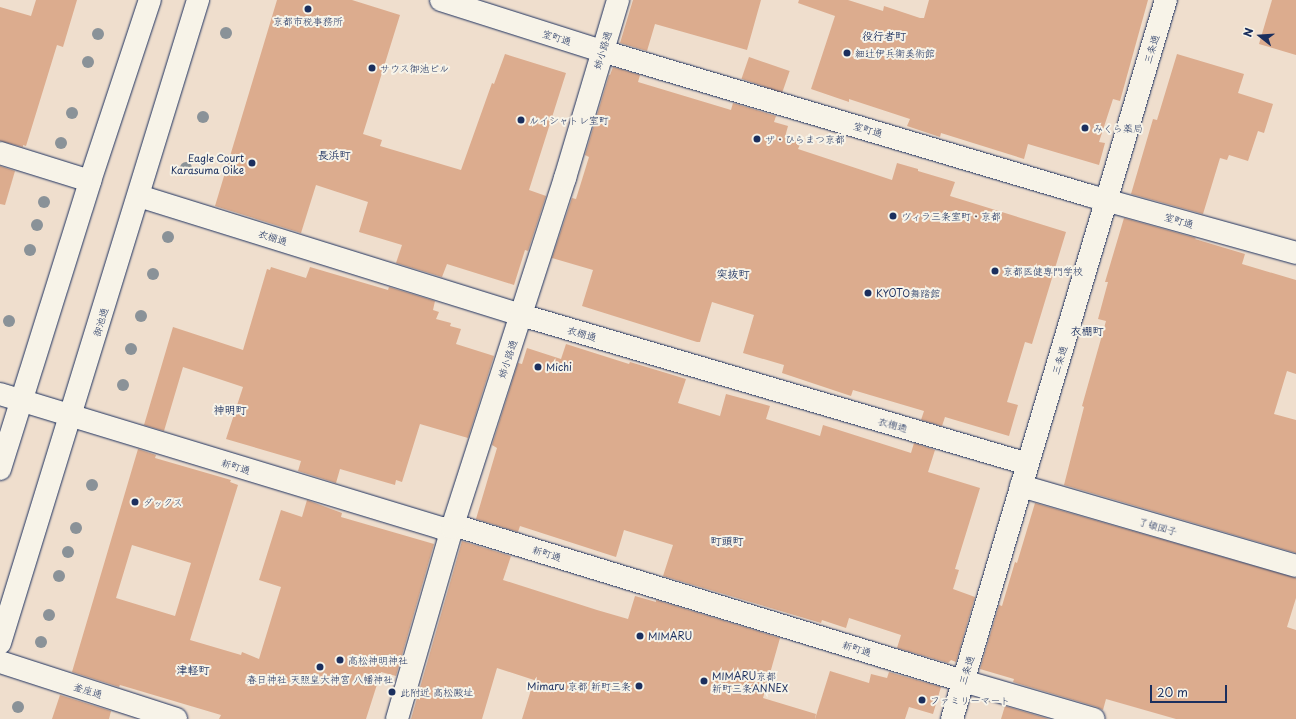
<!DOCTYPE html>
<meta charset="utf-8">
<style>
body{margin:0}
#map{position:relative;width:1296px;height:719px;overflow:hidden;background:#efdecd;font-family:"Playpen Sans","Klee One",sans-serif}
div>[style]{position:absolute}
.building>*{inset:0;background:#dcac8e;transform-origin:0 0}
.roads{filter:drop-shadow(0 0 1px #1b2f5e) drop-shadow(0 0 1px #1b2f5e)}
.street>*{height:22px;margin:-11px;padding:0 11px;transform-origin:11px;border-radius:11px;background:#f7f3e8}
.primary>*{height:22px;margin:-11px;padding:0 11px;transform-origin:11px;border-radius:11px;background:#f7f3e8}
.trees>*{width:12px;height:12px;margin:-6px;border-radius:50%;background:#8a9298}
.dots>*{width:11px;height:11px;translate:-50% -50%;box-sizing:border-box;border:2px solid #f7f3e8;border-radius:50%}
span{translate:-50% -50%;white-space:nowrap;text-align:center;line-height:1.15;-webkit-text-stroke:4px #f7f3e8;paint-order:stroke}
.poi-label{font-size:10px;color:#1b2f5e}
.left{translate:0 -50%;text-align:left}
.right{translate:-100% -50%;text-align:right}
.street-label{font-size:10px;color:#1b2f5e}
.neighbourhood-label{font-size:11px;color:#1b2f5e;font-weight:700}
.north{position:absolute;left:1240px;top:16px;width:40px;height:40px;-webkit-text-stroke:3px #f7f3e8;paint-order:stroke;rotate:287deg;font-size:11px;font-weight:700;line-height:16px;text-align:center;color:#1b2f5e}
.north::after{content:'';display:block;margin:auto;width:14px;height:18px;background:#1b2f5e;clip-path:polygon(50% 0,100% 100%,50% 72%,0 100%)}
.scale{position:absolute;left:1150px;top:685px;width:77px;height:18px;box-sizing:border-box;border:2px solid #1b2f5e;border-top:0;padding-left:5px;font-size:12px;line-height:14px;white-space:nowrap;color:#1b2f5e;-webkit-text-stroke:3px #f7f3e8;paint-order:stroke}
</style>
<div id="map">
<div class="building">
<div style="clip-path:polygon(36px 0,77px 0,63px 47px,57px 45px,26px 146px,23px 145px,23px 147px,0 141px,0 7px,31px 16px)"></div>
<div style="clip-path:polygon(277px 0,352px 0,400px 15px,363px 134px,382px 140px,380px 146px,461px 170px,492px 83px,494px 84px,505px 54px,566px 73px,529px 190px,546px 196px,528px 251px,525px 250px,514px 285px,447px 264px,442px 277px,396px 263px,402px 245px,359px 232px,368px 202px,316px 185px,301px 233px,215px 206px)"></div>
<div style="clip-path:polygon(633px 0,761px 0,747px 50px,655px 24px,647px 51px,620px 43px)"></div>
<div style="clip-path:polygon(799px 0,848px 0,883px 11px,884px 6px,920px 18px,924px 18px,929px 0,1148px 0,1120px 101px,1113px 99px,1099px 142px,1105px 143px,1099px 165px,1028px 144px,1024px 159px,941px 133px,940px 137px,907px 126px,910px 119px,849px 99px,849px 102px,811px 89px,835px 16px,798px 3px)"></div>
<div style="clip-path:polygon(1272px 0,1296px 0,1296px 55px,1259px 44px)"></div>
<div style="clip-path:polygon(1177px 54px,1244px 74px,1238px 93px,1273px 104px,1264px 133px,1258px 131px,1248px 161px,1229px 155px,1227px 160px,1220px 158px,1203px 214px,1131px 194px,1153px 119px,1157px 120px)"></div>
<div style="left:749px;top:57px;width:43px;height:23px;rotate:19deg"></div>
<div style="clip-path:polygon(613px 67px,640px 75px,638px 82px,731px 110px,733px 103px,776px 116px,774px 122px,788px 126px,785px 137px,801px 142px,798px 149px,892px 180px,897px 163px,918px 169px,918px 171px,955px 182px,950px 196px,1066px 232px,1032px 344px,1025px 342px,1007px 402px,1018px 405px,1009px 436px,945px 417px,942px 426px,921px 420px,924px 411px,853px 390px,851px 396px,782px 373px,784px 365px,743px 353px,754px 315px,712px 302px,700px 342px,697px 342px,582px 306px,593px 270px,552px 258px,572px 198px,576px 199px,589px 157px,585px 155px,609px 75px,610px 75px)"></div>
<div style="clip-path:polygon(0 166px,15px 171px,5px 205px,0 204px)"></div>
<div style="clip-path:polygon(1124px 218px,1196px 238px,1195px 239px,1245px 254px,1242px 264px,1296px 280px,1296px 374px,1287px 371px,1274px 414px,1296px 420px,1296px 553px,1064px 485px,1084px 407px,1082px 406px,1106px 321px,1098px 319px,1108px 282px,1105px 282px)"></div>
<div style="clip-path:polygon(271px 267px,306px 278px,310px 267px,388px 290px,389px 287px,435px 301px,433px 310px,439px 312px,436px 319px,451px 323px,450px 326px,461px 329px,456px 344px,494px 356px,468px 438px,420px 424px,402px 482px,396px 480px,395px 485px,340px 469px,336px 483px,298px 471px,301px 461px,226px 439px,243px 387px,183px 367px,164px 431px,144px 425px,173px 327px,243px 350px,267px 269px,270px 270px)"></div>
<div style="clip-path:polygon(566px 344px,629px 364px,630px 362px,686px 379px,678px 403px,720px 416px,726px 394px,770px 406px,766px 419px,820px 436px,823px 425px,911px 453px,914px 443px,935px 450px,928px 472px,980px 488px,955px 569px,959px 570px,953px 589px,975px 597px,956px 662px,951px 660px,948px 663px,897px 648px,901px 635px,849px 618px,846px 628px,822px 620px,821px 623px,663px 576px,673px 545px,624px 530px,616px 557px,520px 526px,518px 532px,476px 519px,497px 448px,492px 445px,518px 363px,522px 364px,527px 348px,561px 359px)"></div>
<div style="clip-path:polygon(evenodd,138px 449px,156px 455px,155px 458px,231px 480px,230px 482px,238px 485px,190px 640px,241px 655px,242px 652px,259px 659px,281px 587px,259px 580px,281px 510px,302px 517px,307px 500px,342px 513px,341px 517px,434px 544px,396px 676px,381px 672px,366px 719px,219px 719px,221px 715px,120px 685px,119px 687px,72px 672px,138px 449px,132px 545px,191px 563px,175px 616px,116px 598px,132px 545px)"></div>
<div style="clip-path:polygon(1035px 503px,1296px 578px,1296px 598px,1287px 627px,1296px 630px,1296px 719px,1176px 719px,1106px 699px,1103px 710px,1097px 707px,1013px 682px,1014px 679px,980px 669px,999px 605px,1002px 606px,1015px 562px,1017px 563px)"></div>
<div style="clip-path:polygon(462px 541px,511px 556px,503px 580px,597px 610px,628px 619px,635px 596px,656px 602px,656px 600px,780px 638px,763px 698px,816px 714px,815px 719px,522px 719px,534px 680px,497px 668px,482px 719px,411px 719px)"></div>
<div style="clip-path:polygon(830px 671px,869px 683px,871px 674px,887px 678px,889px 672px,941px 687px,933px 714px,909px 707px,905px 719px,815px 719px)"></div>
<div style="clip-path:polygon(60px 695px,111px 711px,109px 719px,52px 719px)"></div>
<div style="clip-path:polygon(1005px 706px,1049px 719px,1001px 719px)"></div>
</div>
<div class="roads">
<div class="street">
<div style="left:441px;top:0;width:169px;rotate:17.6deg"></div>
<div style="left:602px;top:51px;width:510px;rotate:16.52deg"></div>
<div style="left:1091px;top:196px;width:213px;rotate:15.5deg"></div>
<div style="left:0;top:153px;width:94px;rotate:17.3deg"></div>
<div style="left:139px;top:196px;width:400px;rotate:17.3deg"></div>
<div style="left:521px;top:315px;width:528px;rotate:16.38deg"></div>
<div style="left:0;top:394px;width:461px;rotate:16.9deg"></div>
<div style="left:441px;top:528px;width:22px"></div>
<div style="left:463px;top:528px;width:523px;rotate:17.01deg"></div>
<div style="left:963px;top:681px;width:136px;rotate:16.2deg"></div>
<div style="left:1021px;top:486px;width:286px;rotate:16.2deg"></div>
<div style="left:0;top:662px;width:185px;rotate:17.9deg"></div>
<div style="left:397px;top:719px;width:199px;rotate:-73.9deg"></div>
<div style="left:452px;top:528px;width:368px;rotate:-72.1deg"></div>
<div style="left:565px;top:178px;width:186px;rotate:-73.4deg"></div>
<div style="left:952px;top:719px;width:750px;rotate:-73.43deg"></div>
</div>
<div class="primary">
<div style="left:0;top:469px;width:302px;rotate:-72.6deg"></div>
<div style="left:90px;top:181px;width:191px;rotate:-71.7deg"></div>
<div style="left:0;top:643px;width:673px;rotate:-72.88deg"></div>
</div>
</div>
<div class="trees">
<div style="left:226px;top:33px"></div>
<div style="left:98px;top:34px"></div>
<div style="left:88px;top:62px"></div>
<div style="left:72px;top:113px"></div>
<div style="left:203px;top:117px"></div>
<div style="left:61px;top:143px"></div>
<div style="left:186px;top:168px"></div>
<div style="left:44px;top:202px"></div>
<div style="left:37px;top:225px"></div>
<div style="left:168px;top:237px"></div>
<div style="left:30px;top:250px"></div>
<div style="left:153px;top:274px"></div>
<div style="left:141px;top:316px"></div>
<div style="left:9px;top:321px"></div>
<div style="left:131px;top:349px"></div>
<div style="left:123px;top:385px"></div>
<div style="left:92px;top:485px"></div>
<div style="left:76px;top:528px"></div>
<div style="left:68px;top:552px"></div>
<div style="left:59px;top:576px"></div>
<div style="left:49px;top:615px"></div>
<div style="left:41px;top:642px"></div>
<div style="left:18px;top:707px"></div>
</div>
<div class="dots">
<div style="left:308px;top:9px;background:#1b2f5e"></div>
<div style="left:847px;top:53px;background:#1b2f5e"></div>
<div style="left:372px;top:68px;background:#1b2f5e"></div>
<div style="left:521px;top:120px;background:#1b2f5e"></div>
<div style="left:1085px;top:128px;background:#1b2f5e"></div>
<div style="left:757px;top:139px;background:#1b2f5e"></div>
<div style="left:252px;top:163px;background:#1b2f5e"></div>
<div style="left:893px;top:216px;background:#1b2f5e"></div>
<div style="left:995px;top:271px;background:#1b2f5e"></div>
<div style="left:868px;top:293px;background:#1b2f5e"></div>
<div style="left:538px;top:367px;background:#1b2f5e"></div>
<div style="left:135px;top:502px;background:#1b2f5e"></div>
<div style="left:640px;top:636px;background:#1b2f5e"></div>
<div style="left:340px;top:660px;background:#1b2f5e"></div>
<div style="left:320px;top:667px;background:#1b2f5e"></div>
<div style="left:704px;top:681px;background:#1b2f5e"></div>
<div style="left:639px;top:686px;background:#1b2f5e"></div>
<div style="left:392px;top:692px;background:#1b2f5e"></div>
<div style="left:922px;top:700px;background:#1b2f5e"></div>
</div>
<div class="poi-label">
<span style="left:308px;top:21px">京都市税事務所</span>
<span class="left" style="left:855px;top:53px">細辻伊兵衛美術館</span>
<span class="left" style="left:380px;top:68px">サウス御池ビル</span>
<span class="left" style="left:529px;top:120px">ルイシャトレ室町</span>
<span class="left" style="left:1093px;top:128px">みくら薬局</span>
<span class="left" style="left:765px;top:139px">ザ・ひらまつ京都</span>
<span class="right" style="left:244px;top:163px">Eagle Court<br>Karasuma Oike</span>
<span class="left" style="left:901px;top:216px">ヴィラ三条室町・京都</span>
<span class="left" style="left:1003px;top:271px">京都医健専門学校</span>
<span class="left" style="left:876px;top:293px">KYOTO舞踏館</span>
<span class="left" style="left:546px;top:367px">Michi</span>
<span class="left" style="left:143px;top:502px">ダックス</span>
<span class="left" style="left:648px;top:636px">MIMARU</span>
<span class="left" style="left:348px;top:660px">高松神明神社</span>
<span class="left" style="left:712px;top:681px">MIMARU京都<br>新町三条ANNEX</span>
<span style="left:320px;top:679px">春日神社 天照皇大神宮 八幡神社</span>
<span class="right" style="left:631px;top:686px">Mimaru 京都 新町三条</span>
<span class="left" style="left:400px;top:692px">此附近 高松殿址</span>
<span class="left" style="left:930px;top:700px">ファミリーマート</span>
</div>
<div class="street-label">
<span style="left:557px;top:37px;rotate:17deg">室町通</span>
<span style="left:1151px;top:49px;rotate:-73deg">三条通</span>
<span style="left:602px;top:50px;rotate:-73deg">姉小路通</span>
<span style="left:868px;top:129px;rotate:16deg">室町通</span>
<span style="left:1179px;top:220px;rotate:16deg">室町通</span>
<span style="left:273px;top:237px;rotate:17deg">衣棚通</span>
<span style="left:100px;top:322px;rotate:-73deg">御池通</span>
<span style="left:582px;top:333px;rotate:16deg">衣棚通</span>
<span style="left:507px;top:359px;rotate:-72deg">姉小路通</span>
<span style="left:1059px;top:360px;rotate:-73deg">三条通</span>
<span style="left:893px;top:424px;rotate:16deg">衣棚通</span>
<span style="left:236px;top:466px;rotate:17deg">新町通</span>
<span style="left:1158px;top:526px;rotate:16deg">了頓図子</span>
<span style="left:547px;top:553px;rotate:17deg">新町通</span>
<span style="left:857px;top:648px;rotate:17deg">新町通</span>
<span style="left:966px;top:670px;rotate:-73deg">三条通</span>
<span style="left:88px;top:690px;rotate:18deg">釜座通</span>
</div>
<div class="neighbourhood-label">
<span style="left:884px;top:36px">役行者町</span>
<span style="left:334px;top:155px">長浜町</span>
<span style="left:733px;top:274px">突抜町</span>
<span style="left:1087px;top:331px">衣棚町</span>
<span style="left:230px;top:410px">神明町</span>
<span style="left:727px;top:541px">町頭町</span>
<span style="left:193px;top:670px">津軽町</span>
</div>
<div class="north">N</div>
<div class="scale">20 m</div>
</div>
